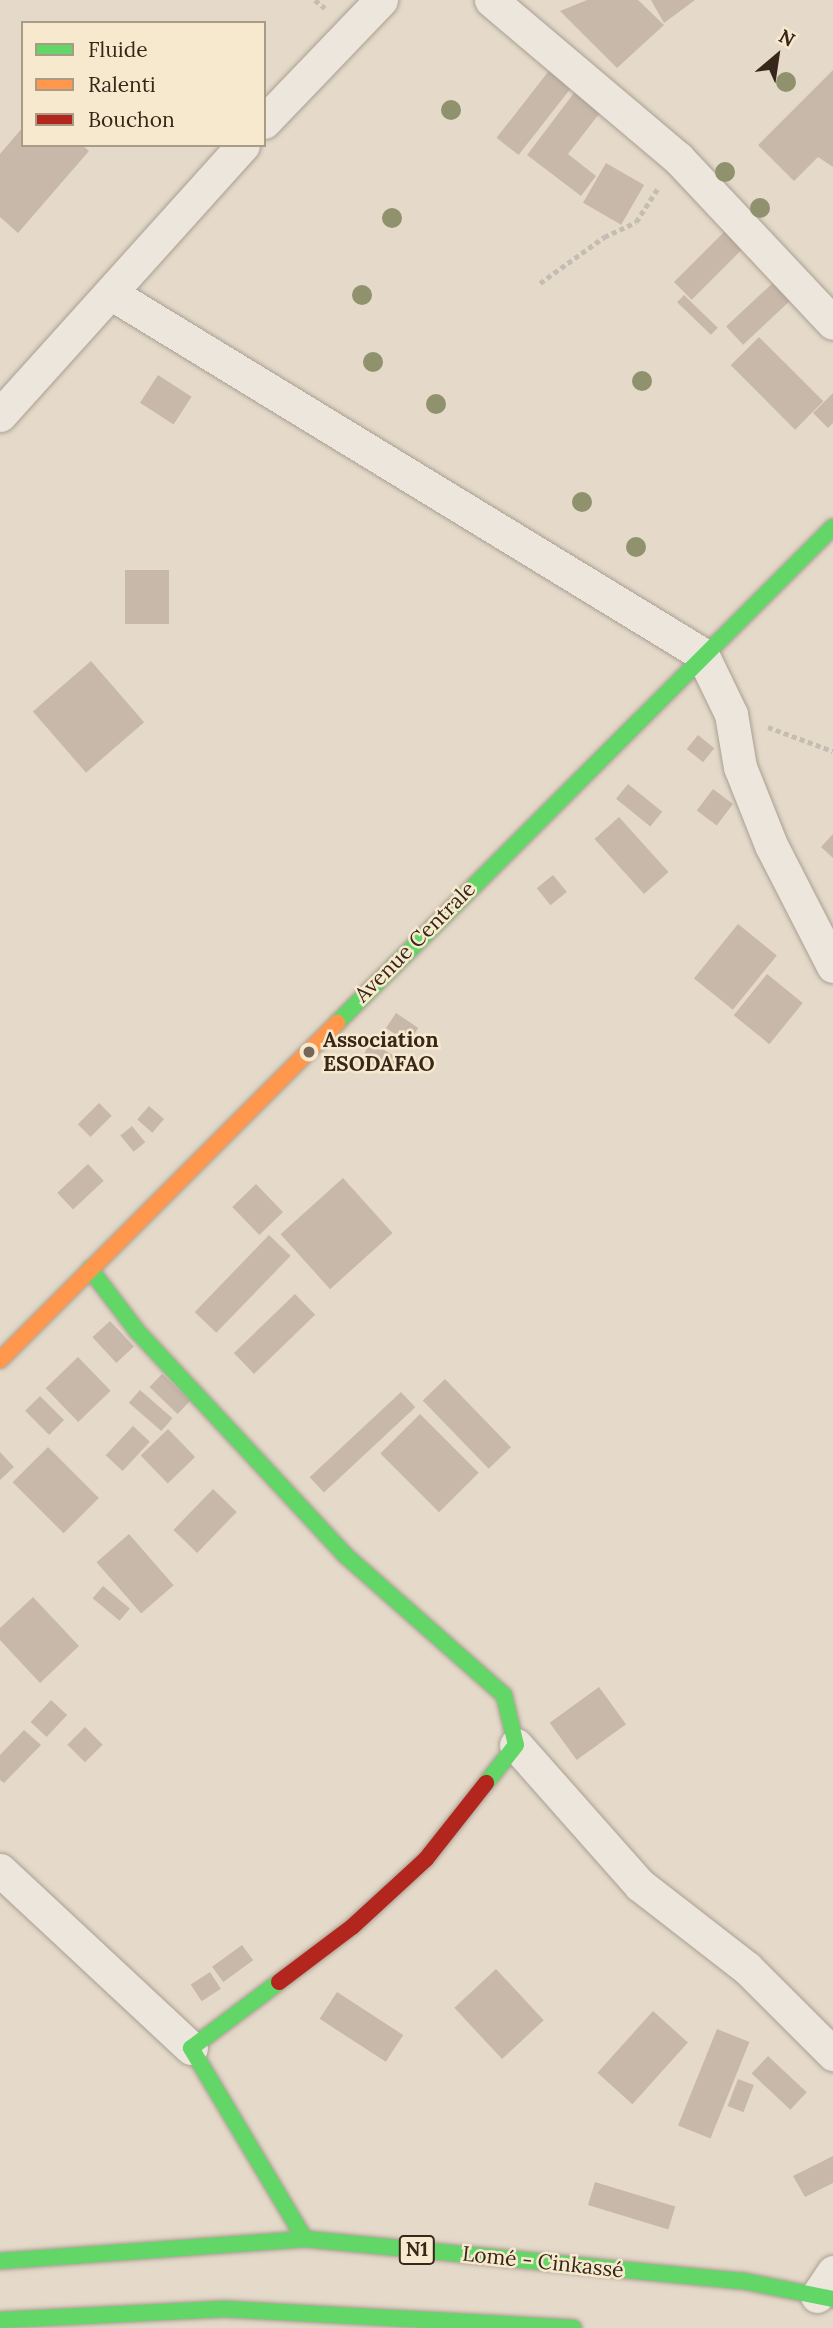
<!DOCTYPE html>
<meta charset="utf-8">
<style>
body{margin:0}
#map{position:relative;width:833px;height:2328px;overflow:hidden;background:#e5dac9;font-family:Lora,serif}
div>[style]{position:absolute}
.building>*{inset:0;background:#c8b8aa;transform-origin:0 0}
.path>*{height:4.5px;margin-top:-2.25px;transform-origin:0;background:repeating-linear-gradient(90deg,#c4bdb3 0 5px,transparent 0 8.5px)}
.roads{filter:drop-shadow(0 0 2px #a99f93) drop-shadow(0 0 2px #a99f93)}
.street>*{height:33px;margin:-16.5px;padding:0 16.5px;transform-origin:16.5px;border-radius:16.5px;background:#ece6dc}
.fast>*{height:16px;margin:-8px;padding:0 8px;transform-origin:8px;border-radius:8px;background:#63d668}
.slow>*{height:16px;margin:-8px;padding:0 8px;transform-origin:8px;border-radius:8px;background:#ff974d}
.jam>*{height:16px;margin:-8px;padding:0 8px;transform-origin:8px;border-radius:8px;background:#b3261e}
.trees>*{width:20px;height:20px;margin:-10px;border-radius:50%;background:#90916d}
.dots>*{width:19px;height:19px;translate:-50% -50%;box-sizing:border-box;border:4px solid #f7e9cd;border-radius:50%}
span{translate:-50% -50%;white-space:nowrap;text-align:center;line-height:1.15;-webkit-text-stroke:5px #f7e9cd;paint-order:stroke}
.shield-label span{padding:2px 5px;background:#f7e9cd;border:2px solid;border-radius:5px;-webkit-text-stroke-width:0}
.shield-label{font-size:19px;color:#37271b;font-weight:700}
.street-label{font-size:21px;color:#37271b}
.poi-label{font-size:21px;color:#37271b;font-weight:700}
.left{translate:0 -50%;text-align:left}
.legend{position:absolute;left:21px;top:21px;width:245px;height:126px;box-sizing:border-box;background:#f7e9cd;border:2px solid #aa9b86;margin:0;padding:9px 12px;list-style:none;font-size:21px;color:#37271b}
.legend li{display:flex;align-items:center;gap:14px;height:35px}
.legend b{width:35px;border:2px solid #aa9b86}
.north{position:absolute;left:742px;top:21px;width:70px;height:70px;-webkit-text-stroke:5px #f7e9cd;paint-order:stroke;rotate:29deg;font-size:19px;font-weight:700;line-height:28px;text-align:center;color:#37271b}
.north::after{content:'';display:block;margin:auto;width:24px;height:32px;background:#37271b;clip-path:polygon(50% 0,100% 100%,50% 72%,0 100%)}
</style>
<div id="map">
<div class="building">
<div style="clip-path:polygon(587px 0,638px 0,664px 25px,617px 68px,560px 11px)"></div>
<div style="clip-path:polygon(651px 0,695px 0,664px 23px)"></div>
<div style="left:555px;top:63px;width:28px;height:95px;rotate:38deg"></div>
<div style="clip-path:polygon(833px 70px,833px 167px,818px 157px,794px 181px,758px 145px)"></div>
<div style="clip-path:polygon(580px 85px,606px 105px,568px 154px,596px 176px,581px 196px,527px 155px)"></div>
<div style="clip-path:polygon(23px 127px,23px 145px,82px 145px,89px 151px,18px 233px,0 217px,0 154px)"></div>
<div style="left:606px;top:163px;width:44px;height:46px;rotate:30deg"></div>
<div style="left:727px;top:229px;width:25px;height:75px;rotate:45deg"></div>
<div style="left:778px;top:278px;width:25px;height:71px;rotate:47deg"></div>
<div style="left:684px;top:295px;width:47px;height:10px;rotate:44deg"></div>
<div style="left:759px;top:337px;width:91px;height:40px;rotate:45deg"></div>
<div style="left:158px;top:375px;width:40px;height:33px;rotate:33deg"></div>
<div style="clip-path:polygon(833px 393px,833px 423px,828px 428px,813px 413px)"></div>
<div style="left:125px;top:570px;width:44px;height:54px"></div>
<div style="left:91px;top:661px;width:81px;height:77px;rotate:49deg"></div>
<div style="left:698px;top:735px;width:21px;height:18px;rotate:39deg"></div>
<div style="left:628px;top:784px;width:44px;height:19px;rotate:39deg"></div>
<div style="left:713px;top:789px;width:25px;height:27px;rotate:37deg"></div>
<div style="left:619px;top:817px;width:74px;height:33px;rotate:48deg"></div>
<div style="clip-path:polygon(833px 834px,833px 858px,821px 847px)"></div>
<div style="left:553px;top:875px;width:22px;height:21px;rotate:51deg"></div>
<div style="left:738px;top:924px;width:50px;height:70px;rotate:39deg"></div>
<div style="left:767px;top:974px;width:46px;height:53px;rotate:39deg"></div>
<div style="left:396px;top:1013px;width:27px;height:18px;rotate:34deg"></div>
<div style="left:371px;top:1042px;width:31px;height:19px;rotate:31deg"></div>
<div style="left:99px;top:1103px;width:18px;height:30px;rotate:45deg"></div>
<div style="left:149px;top:1106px;width:20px;height:18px;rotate:41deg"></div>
<div style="left:132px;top:1126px;width:21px;height:15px;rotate:51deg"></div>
<div style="left:88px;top:1164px;width:23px;height:42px;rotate:47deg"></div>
<div style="left:343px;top:1178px;width:74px;height:84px;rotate:48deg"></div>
<div style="left:256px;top:1184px;width:39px;height:33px;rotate:46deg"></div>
<div style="left:269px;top:1235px;width:30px;height:107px;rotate:44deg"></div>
<div style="left:295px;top:1294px;width:29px;height:85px;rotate:46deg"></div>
<div style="left:110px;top:1321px;width:35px;height:24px;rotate:47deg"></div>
<div style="left:78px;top:1357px;width:47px;height:45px;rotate:46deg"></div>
<div style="left:162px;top:1374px;width:39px;height:18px;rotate:44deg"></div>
<div style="left:445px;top:1379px;width:95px;height:31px;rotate:46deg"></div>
<div style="left:140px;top:1390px;width:43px;height:17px;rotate:41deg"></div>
<div style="left:401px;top:1392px;width:21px;height:125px;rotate:47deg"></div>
<div style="left:40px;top:1396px;width:34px;height:21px;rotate:45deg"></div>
<div style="left:420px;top:1414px;width:83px;height:56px;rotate:45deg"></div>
<div style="left:133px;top:1426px;width:23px;height:40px;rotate:43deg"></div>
<div style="left:168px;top:1429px;width:39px;height:38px;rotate:46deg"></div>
<div style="left:48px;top:1447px;width:72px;height:50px;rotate:45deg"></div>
<div style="clip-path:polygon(0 1452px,14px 1467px,0 1480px)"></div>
<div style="left:213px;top:1489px;width:33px;height:57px;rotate:44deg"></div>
<div style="left:129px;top:1534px;width:68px;height:43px;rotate:49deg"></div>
<div style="left:103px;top:1586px;width:35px;height:16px;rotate:40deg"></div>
<div style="clip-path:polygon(33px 1597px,79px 1646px,40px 1683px,0 1640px,0 1628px)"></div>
<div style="left:599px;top:1687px;width:46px;height:61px;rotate:54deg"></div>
<div style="left:51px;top:1700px;width:22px;height:30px;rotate:43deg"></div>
<div style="left:85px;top:1727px;width:25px;height:25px;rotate:45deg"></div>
<div style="clip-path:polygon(24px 1730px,41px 1745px,4px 1783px,0 1780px,0 1755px)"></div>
<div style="left:242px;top:1945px;width:19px;height:37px;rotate:54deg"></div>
<div style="left:496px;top:1969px;width:70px;height:57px;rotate:47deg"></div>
<div style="left:210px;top:1972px;width:20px;height:23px;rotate:57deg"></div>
<div style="left:337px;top:1992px;width:79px;height:32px;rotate:33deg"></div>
<div style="left:653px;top:2011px;width:47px;height:83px;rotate:42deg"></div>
<div style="left:717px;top:2029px;width:35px;height:104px;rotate:22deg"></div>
<div style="left:768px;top:2056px;width:53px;height:24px;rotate:43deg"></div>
<div style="left:738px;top:2079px;width:17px;height:29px;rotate:21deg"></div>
<div style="clip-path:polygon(833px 2156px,833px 2183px,805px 2197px,793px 2176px)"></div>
<div style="left:595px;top:2182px;width:84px;height:24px;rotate:17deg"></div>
</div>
<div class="path">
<div style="left:315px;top:0;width:13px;rotate:39deg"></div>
<div style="left:540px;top:283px;width:79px;rotate:-35.7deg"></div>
<div style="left:604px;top:237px;width:35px;rotate:-25deg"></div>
<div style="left:636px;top:222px;width:40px;rotate:-57.1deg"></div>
<div style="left:768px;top:727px;width:69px;rotate:20.3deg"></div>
</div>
<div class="roads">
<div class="street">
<div style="left:491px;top:0;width:245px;rotate:40.2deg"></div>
<div style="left:678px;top:158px;width:226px;rotate:46.8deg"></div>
<div style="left:264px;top:122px;width:169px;rotate:-46.2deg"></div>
<div style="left:112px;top:294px;width:691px;rotate:31.39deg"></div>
<div style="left:702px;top:654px;width:67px;rotate:64.2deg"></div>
<div style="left:731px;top:714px;width:54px;rotate:80.4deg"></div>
<div style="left:740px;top:767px;width:84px;rotate:68.3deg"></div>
<div style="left:771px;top:845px;width:136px;rotate:62.9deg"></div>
<div style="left:0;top:415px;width:363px;rotate:-48deg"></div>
<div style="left:516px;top:1745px;width:187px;rotate:48.5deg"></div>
<div style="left:640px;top:1885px;width:135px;rotate:37.8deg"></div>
<div style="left:747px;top:1968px;width:122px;rotate:45deg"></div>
<div style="left:0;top:1870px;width:261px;rotate:43deg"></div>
<div style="left:817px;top:2296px;width:29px;rotate:-56deg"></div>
</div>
<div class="fast">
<div style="left:337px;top:1023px;width:701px;rotate:-45deg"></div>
<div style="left:90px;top:1269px;width:78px;rotate:52.8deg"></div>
<div style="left:137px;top:1331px;width:306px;rotate:47.1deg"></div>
<div style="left:345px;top:1555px;width:212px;rotate:41.4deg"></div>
<div style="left:504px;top:1695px;width:51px;rotate:76.5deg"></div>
<div style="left:516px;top:1745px;width:48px;rotate:128.3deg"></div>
<div style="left:279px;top:1982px;width:110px;rotate:143.1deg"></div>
<div style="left:191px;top:2048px;width:222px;rotate:59.2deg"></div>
<div style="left:0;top:2261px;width:306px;rotate:-4.1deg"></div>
<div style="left:305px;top:2239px;width:440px;rotate:5.5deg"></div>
<div style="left:743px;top:2281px;width:92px;rotate:11.3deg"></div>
<div style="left:0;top:2320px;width:224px;rotate:-2.8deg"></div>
<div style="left:224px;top:2309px;width:350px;rotate:3.1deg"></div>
</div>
<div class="slow">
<div style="left:0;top:1360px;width:477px;rotate:-45deg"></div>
</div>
<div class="jam">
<div style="left:279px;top:1982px;width:91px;rotate:-37deg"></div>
<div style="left:352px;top:1927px;width:100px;rotate:-42.6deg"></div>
<div style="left:426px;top:1859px;width:97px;rotate:-51.7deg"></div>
</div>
</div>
<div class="trees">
<div style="left:786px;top:82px"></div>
<div style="left:451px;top:110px"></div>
<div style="left:725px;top:172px"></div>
<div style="left:760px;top:208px"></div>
<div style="left:392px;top:218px"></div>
<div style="left:362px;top:295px"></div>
<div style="left:373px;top:362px"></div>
<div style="left:642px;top:381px"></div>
<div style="left:436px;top:404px"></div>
<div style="left:582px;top:502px"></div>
<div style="left:636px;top:547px"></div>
</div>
<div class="dots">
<div style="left:309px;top:1052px;background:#746658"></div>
</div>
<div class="shield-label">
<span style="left:417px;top:2250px">N1</span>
</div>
<div class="street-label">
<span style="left:415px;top:942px;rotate:-45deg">Avenue Centrale</span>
<span style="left:543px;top:2262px;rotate:6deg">Lomé - Cinkassé</span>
</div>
<div class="poi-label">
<span class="left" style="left:323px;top:1052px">Association<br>ESODAFAO</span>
</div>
<ul class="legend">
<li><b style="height:9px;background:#63d668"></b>Fluide</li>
<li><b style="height:9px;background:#ff974d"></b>Ralenti</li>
<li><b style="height:9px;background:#b3261e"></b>Bouchon</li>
</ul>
<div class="north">N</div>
</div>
